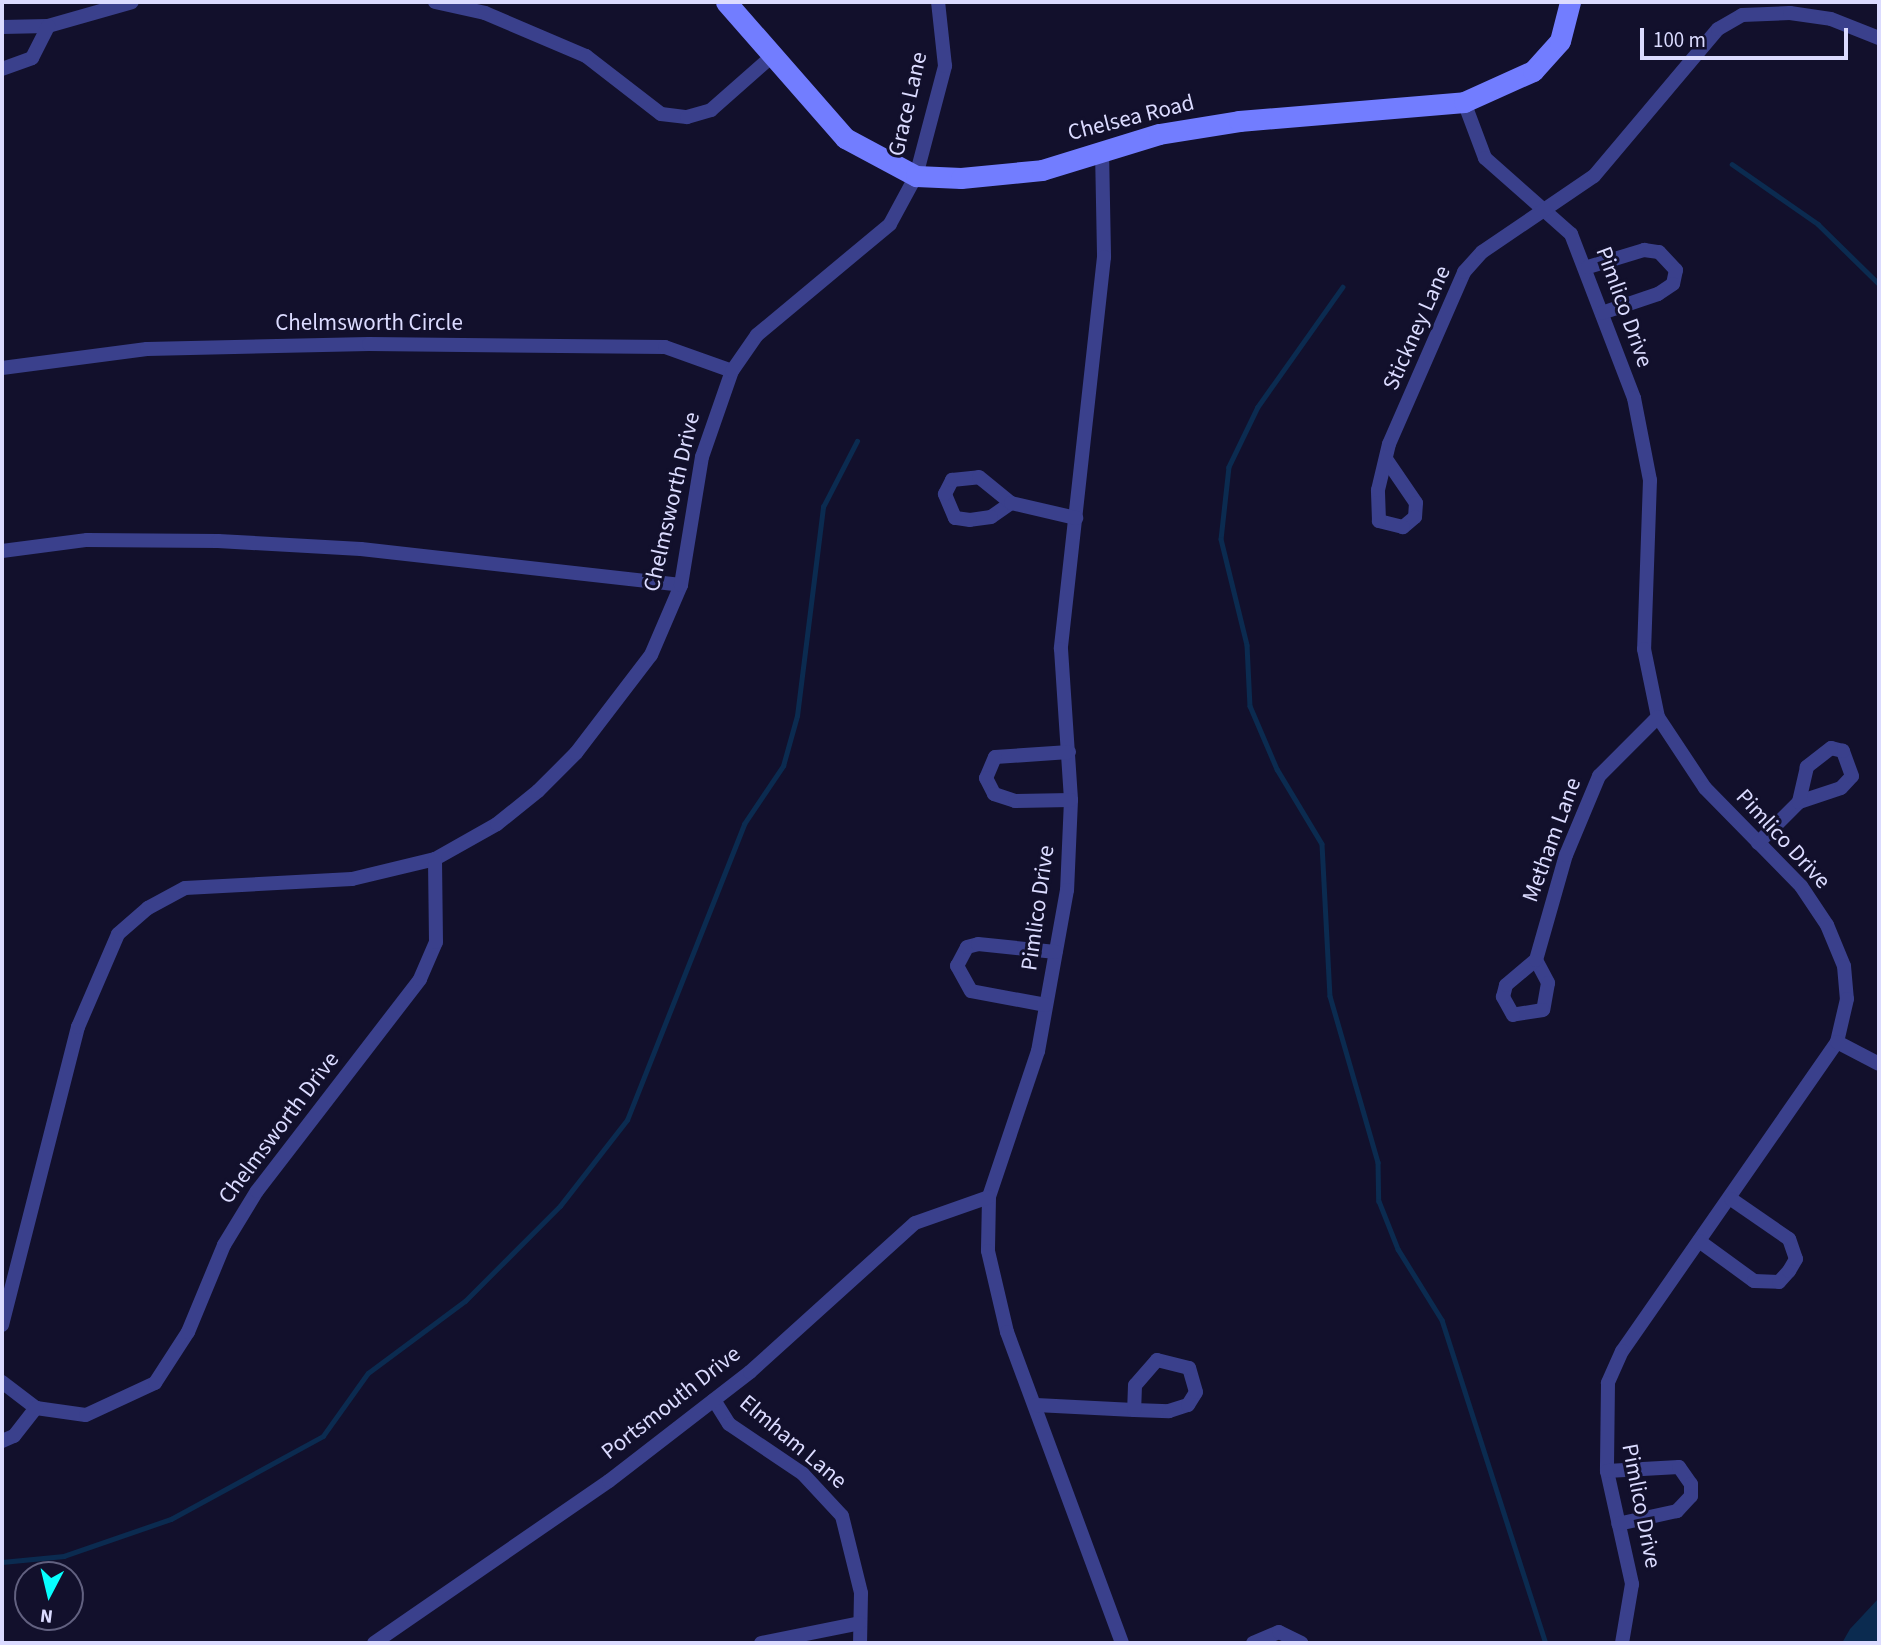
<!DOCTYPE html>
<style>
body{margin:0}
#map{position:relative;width:1881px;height:1645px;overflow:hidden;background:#12102c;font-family:"Source Sans 3",sans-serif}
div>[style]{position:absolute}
.water>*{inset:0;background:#0b2b50}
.stream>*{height:4.5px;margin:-2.25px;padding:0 2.25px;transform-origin:2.25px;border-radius:2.25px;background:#0b2b50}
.street>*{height:14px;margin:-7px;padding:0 7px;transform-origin:7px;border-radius:7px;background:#3a408c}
.secondary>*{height:21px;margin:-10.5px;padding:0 10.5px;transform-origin:10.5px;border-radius:10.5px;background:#727dff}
span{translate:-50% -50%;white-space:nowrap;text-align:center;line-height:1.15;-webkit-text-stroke:6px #12102c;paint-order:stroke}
.street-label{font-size:23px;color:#dbdbff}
.frame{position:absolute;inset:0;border:4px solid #dbdbff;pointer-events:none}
.north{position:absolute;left:14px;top:1561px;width:70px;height:70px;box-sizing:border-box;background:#12102c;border:2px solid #626180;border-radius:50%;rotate:187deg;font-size:19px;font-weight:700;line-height:28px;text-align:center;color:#dbdbff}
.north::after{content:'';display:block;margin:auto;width:24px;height:32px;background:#07fffe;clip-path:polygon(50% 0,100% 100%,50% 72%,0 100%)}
.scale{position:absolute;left:1640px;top:28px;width:208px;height:32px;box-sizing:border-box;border:4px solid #dbdbff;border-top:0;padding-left:9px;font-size:21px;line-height:24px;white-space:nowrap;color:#dbdbff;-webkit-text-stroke:5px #12102c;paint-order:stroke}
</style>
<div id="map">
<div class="water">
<div style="clip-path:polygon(1879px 1598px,1879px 1643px,1842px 1643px,1850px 1629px)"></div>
</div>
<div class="stream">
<div style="left:1732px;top:164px;width:105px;rotate:34.9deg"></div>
<div style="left:1818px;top:224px;width:86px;rotate:44.5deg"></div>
<div style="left:1343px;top:287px;width:147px;rotate:125.3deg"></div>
<div style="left:1258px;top:407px;width:67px;rotate:115.8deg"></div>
<div style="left:1229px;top:467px;width:72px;rotate:96.3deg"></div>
<div style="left:1221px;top:539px;width:109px;rotate:76.2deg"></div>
<div style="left:1247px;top:645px;width:61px;rotate:87.2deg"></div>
<div style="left:1250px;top:706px;width:69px;rotate:66.8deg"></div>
<div style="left:1277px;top:769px;width:87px;rotate:59deg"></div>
<div style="left:1322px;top:844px;width:152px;rotate:87deg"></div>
<div style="left:1330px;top:996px;width:173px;rotate:73.9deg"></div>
<div style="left:1378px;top:1162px;width:39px;rotate:89deg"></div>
<div style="left:1379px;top:1201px;width:52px;rotate:68.4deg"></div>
<div style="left:1398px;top:1249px;width:84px;rotate:58.2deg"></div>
<div style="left:1442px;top:1320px;width:339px;rotate:72.2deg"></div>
<div style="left:2px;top:1562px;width:62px;rotate:-5.5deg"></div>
<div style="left:64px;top:1556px;width:113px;rotate:-19.1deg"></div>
<div style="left:171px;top:1519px;width:173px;rotate:-28.6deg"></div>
<div style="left:323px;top:1436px;width:77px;rotate:-54.5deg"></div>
<div style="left:368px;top:1373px;width:121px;rotate:-36.6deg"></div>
<div style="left:465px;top:1301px;width:134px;rotate:-45deg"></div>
<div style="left:560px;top:1206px;width:109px;rotate:-52.1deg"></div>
<div style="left:627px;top:1120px;width:318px;rotate:-68.4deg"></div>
<div style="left:744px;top:824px;width:70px;rotate:-56.1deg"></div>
<div style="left:783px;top:766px;width:52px;rotate:-74.4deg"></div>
<div style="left:797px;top:716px;width:211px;rotate:-82.9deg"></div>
<div style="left:823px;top:507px;width:74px;rotate:-62.7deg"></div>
</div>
<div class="street">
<div style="left:435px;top:2px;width:51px;rotate:12.4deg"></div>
<div style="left:485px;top:13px;width:110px;rotate:23.1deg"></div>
<div style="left:586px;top:56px;width:95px;rotate:37.7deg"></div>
<div style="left:661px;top:114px;width:26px;rotate:7deg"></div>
<div style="left:687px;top:117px;width:25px;rotate:-16deg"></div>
<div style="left:711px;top:110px;width:79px;rotate:-41.4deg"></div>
<div style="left:2px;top:27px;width:46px;rotate:-1.2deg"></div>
<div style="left:48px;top:26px;width:87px;rotate:-15.9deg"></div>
<div style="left:2px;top:69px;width:32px;rotate:-20deg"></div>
<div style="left:32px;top:58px;width:36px;rotate:-63deg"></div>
<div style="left:1464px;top:102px;width:60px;rotate:69.4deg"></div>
<div style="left:1485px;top:158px;width:115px;rotate:41.5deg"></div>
<div style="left:1571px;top:234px;width:176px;rotate:69deg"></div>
<div style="left:1634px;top:398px;width:84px;rotate:79deg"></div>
<div style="left:1650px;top:480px;width:169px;rotate:92deg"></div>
<div style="left:1644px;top:649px;width:69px;rotate:78.4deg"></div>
<div style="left:1658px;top:717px;width:85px;rotate:56.5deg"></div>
<div style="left:1705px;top:788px;width:137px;rotate:45.6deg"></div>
<div style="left:1801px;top:886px;width:47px;rotate:56.3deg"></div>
<div style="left:1827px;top:925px;width:44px;rotate:67.5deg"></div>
<div style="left:1844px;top:966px;width:33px;rotate:85deg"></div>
<div style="left:1847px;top:999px;width:44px;rotate:103.1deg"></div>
<div style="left:1837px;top:1042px;width:376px;rotate:124.8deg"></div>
<div style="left:1622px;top:1351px;width:35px;rotate:114deg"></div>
<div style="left:1608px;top:1383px;width:88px;rotate:90.7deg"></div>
<div style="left:1607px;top:1471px;width:116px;rotate:77.5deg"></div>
<div style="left:1632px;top:1584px;width:60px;rotate:99.6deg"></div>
<div style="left:1102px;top:150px;width:107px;rotate:88.9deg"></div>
<div style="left:1104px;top:257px;width:394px;rotate:96.3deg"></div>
<div style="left:1061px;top:649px;width:151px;rotate:86.2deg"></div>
<div style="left:1071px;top:800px;width:90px;rotate:92.5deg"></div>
<div style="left:1067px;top:890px;width:164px;rotate:100.2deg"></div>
<div style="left:1038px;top:1051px;width:154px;rotate:108.6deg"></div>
<div style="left:989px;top:1197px;width:54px;rotate:91.1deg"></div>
<div style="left:988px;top:1251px;width:83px;rotate:76.8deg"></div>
<div style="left:1007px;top:1332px;width:332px;rotate:69.7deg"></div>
<div style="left:1588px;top:267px;width:59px;rotate:-16.9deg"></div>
<div style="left:1644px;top:250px;width:15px;rotate:8deg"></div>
<div style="left:1659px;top:252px;width:25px;rotate:47deg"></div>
<div style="left:1676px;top:270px;width:14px;rotate:102deg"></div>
<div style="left:1673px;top:284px;width:18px;rotate:146deg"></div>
<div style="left:1658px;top:294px;width:59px;rotate:161.3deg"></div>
<div style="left:2px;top:368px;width:146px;rotate:-7.5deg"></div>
<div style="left:147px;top:349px;width:222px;rotate:-1.3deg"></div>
<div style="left:369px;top:344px;width:296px;rotate:0.6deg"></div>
<div style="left:665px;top:347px;width:71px;rotate:19.7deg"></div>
<div style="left:1386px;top:459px;width:53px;rotate:55.7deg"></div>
<div style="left:1416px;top:503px;width:14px;rotate:94deg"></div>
<div style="left:1415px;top:517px;width:16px;rotate:140deg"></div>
<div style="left:1403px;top:527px;width:25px;rotate:-166deg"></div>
<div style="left:1379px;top:521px;width:31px;rotate:-92deg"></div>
<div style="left:1378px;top:490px;width:47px;rotate:-76.6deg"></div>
<div style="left:1389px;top:444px;width:188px;rotate:-66.4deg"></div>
<div style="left:1464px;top:272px;width:27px;rotate:-48deg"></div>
<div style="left:1482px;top:252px;width:135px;rotate:-34.2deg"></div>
<div style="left:1594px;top:176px;width:192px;rotate:-49.9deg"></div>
<div style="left:1718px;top:29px;width:28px;rotate:-30deg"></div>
<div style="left:1742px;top:15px;width:48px;rotate:-2.4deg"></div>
<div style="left:1790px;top:13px;width:41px;rotate:8.3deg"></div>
<div style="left:1831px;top:19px;width:52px;rotate:21.6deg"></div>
<div style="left:1011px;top:503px;width:24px;rotate:145deg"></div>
<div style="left:991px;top:517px;width:21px;rotate:172deg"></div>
<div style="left:970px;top:520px;width:15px;rotate:-172deg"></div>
<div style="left:955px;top:518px;width:26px;rotate:-113deg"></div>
<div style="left:945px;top:494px;width:16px;rotate:-63deg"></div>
<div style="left:952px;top:480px;width:27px;rotate:-6deg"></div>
<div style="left:979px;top:477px;width:41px;rotate:39.1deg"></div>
<div style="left:1011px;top:503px;width:67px;rotate:13deg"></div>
<div style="left:2px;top:551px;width:86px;rotate:-7.4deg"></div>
<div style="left:87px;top:540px;width:131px;rotate:0.4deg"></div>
<div style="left:218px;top:541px;width:143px;rotate:3.2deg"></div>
<div style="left:361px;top:549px;width:322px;rotate:6.4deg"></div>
<div style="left:1069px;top:752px;width:74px;rotate:176.1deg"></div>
<div style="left:995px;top:757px;width:23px;rotate:113deg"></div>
<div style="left:986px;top:778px;width:18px;rotate:63deg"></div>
<div style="left:994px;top:794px;width:22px;rotate:18deg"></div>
<div style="left:1015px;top:801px;width:56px;rotate:-1deg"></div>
<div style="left:1758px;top:843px;width:58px;rotate:-45deg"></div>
<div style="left:1799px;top:802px;width:44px;rotate:-18.4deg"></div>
<div style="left:1841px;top:788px;width:16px;rotate:-47deg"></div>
<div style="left:1852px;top:776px;width:27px;rotate:-110deg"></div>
<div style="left:1843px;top:751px;width:12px;rotate:-166deg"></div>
<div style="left:1831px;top:748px;width:31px;rotate:142deg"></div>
<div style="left:1807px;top:767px;width:36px;rotate:103deg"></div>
<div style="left:1536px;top:960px;width:26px;rotate:62deg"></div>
<div style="left:1548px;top:983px;width:27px;rotate:100deg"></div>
<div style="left:1543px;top:1010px;width:30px;rotate:171deg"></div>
<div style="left:1513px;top:1015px;width:21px;rotate:-119deg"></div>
<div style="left:1503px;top:997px;width:12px;rotate:-76deg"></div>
<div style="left:1506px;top:985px;width:39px;rotate:-40deg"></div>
<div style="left:1536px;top:960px;width:109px;rotate:-74.1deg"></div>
<div style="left:1566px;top:855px;width:86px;rotate:-67.3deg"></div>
<div style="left:1599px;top:776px;width:83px;rotate:-45deg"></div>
<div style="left:1046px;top:1005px;width:76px;rotate:-169.4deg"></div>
<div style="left:971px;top:991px;width:29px;rotate:-119deg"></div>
<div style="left:957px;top:966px;width:21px;rotate:-62deg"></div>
<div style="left:967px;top:947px;width:11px;rotate:-15deg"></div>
<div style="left:978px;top:944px;width:78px;rotate:5.9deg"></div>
<div style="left:1837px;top:1042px;width:47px;rotate:27.6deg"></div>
<div style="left:1699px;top:1241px;width:68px;rotate:36deg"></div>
<div style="left:1754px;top:1281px;width:25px;rotate:2deg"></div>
<div style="left:1779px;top:1282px;width:15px;rotate:-48deg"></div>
<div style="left:1789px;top:1271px;width:14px;rotate:-60deg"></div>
<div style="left:1796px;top:1259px;width:21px;rotate:-109deg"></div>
<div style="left:1789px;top:1239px;width:70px;rotate:-145.4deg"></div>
<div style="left:2px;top:1325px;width:308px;rotate:-75.7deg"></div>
<div style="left:78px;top:1027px;width:101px;rotate:-66.7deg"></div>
<div style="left:118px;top:934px;width:40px;rotate:-41deg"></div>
<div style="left:148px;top:908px;width:42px;rotate:-28.4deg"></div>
<div style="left:185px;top:888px;width:167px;rotate:-3.1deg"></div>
<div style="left:352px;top:879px;width:85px;rotate:-13.5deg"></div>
<div style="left:435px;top:859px;width:71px;rotate:-29.4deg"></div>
<div style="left:497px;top:824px;width:53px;rotate:-38.8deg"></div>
<div style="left:538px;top:791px;width:54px;rotate:-45deg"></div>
<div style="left:576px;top:753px;width:123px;rotate:-52.6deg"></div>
<div style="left:651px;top:655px;width:76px;rotate:-66.8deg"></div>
<div style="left:681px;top:585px;width:130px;rotate:-80.7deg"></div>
<div style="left:702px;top:457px;width:91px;rotate:-70.8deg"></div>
<div style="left:732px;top:371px;width:44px;rotate:-55.2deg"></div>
<div style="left:757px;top:335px;width:173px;rotate:-39.8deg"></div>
<div style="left:890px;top:224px;width:55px;rotate:-61.6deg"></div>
<div style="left:916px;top:176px;width:114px;rotate:-75.2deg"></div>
<div style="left:945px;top:66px;width:64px;rotate:-96.2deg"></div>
<div style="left:2px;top:1382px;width:43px;rotate:37.4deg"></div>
<div style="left:36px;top:1408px;width:50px;rotate:8deg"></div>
<div style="left:86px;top:1415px;width:76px;rotate:-24.9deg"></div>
<div style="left:155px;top:1383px;width:61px;rotate:-57.1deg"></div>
<div style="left:188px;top:1332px;width:94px;rotate:-67.5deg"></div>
<div style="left:224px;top:1245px;width:63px;rotate:-58.6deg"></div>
<div style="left:257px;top:1191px;width:267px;rotate:-52.4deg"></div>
<div style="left:420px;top:979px;width:40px;rotate:-66.6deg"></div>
<div style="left:436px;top:942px;width:83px;rotate:-90.7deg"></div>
<div style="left:714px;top:1400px;width:28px;rotate:58deg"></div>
<div style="left:729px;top:1424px;width:89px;rotate:34deg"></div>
<div style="left:803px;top:1474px;width:57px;rotate:47.1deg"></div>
<div style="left:842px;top:1516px;width:79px;rotate:76.1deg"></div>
<div style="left:861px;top:1593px;width:50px;rotate:91.1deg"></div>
<div style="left:1036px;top:1405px;width:98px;rotate:2.9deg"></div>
<div style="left:1134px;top:1410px;width:35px;rotate:2deg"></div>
<div style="left:1169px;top:1411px;width:20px;rotate:-18deg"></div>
<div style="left:1188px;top:1405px;width:15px;rotate:-58deg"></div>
<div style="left:1196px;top:1392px;width:25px;rotate:-106deg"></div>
<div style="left:1189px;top:1368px;width:33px;rotate:-166deg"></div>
<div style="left:1157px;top:1360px;width:33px;rotate:131deg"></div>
<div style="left:1135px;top:1385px;width:25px;rotate:92deg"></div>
<div style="left:2px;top:1441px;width:13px;rotate:-23deg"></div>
<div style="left:14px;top:1436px;width:36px;rotate:-52deg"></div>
<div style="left:1607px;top:1471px;width:72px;rotate:-3.2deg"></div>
<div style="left:1679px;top:1467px;width:21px;rotate:55deg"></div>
<div style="left:1691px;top:1484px;width:12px;rotate:90deg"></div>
<div style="left:1691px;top:1496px;width:21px;rotate:133deg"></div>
<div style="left:1677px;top:1511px;width:60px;rotate:167.6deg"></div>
<div style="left:374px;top:1643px;width:285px;rotate:-34.6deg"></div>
<div style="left:609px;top:1481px;width:178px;rotate:-37.7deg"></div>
<div style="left:750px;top:1372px;width:222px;rotate:-42.1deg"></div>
<div style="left:915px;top:1223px;width:78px;rotate:-19.4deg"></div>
<div style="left:761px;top:1643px;width:101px;rotate:-11.4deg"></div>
<div style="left:1253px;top:1643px;width:28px;rotate:-23deg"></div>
<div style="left:1279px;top:1632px;width:25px;rotate:26deg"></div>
</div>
<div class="secondary">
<div style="left:726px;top:2px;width:181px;rotate:48.8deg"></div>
<div style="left:845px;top:138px;width:81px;rotate:28.2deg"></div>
<div style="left:916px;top:176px;width:45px;rotate:2.5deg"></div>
<div style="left:961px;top:178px;width:81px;rotate:-5.6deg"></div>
<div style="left:1042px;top:170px;width:122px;rotate:-17.1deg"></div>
<div style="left:1159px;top:134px;width:81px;rotate:-9.2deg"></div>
<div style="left:1239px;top:121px;width:226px;rotate:-4.8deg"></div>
<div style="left:1464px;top:102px;width:76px;rotate:-24.2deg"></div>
<div style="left:1533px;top:71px;width:40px;rotate:-48deg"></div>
<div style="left:1560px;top:41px;width:40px;rotate:-75.6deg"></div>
</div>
<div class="street-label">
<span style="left:908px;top:104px;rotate:-77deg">Grace Lane</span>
<span style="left:1131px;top:118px;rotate:-14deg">Chelsea Road</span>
<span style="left:1624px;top:307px;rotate:70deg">Pimlico Drive</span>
<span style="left:369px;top:323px">Chelmsworth Circle</span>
<span style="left:1417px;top:328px;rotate:-66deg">Stickney Lane</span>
<span style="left:672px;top:502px;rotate:-77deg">Chelmsworth Drive</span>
<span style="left:1783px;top:839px;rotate:47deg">Pimlico Drive</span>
<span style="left:1552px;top:840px;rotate:-70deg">Metham Lane</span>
<span style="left:1038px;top:908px;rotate:-82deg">Pimlico Drive</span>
<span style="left:279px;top:1128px;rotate:-53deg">Chelmsworth Drive</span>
<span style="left:671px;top:1403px;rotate:-38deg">Portsmouth Drive</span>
<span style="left:793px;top:1442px;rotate:40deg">Elmham Lane</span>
<span style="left:1641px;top:1506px;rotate:79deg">Pimlico Drive</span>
</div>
<div class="frame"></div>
<div class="north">N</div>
<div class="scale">100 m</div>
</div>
